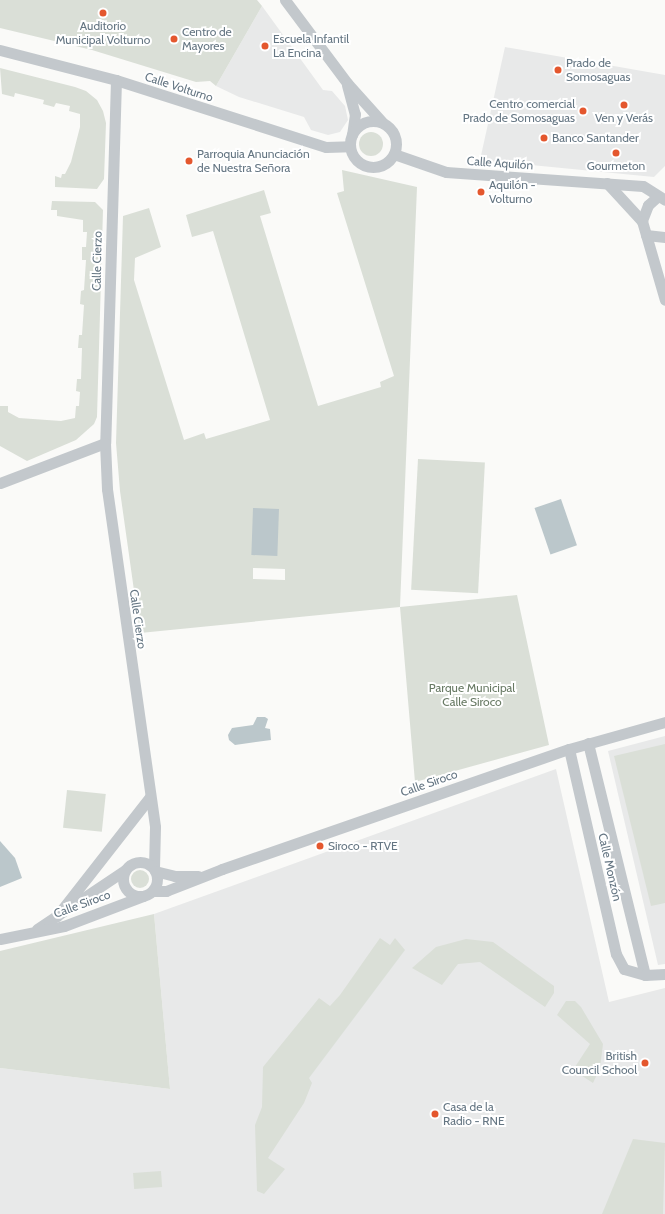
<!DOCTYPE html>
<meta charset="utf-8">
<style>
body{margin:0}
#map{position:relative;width:665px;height:1214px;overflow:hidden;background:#fafaf8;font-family:Cabin,sans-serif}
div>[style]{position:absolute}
.built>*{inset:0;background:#e8e9e9}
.green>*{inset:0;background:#dadfd7;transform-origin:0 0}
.round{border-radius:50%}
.water>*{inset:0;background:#bbc7cb;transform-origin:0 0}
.street>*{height:11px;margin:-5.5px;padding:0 5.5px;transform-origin:5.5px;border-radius:5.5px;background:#c3c8cc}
.street>.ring{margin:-5.5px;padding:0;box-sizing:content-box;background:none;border:11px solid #c3c8cc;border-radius:50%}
.dots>*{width:11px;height:11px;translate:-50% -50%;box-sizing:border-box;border:2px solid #fff;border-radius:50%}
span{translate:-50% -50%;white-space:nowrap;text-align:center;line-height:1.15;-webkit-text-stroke:4px #fff;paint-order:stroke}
.poi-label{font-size:12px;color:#657683}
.left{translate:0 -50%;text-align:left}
.right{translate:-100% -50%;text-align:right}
.street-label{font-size:12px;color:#657683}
.park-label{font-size:12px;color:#687a64}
</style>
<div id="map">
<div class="built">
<div style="clip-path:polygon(262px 6px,323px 90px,332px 91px,345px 106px,348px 120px,340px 132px,328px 135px,311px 130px,304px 117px,239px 97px,216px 86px)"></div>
<div style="clip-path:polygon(505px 47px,665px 75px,665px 166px,654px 177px,480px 160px)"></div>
<div style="clip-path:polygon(665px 736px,665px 964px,658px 965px,608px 751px)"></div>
<div style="clip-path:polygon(556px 769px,609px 1002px,665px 988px,665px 1214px,0 1214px,0 1068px,170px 1089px,154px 914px)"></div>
</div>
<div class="green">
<div style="clip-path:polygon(0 0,257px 0,262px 6px,216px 86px,210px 81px,196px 82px,92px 50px,0 28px)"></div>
<div style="clip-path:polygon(0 68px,75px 87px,86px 91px,97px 100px,103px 111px,106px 123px,104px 179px,97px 189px,55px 187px,55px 176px,61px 178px,62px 174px,65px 174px,71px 162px,80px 127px,80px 114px,69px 111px,70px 106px,56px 103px,54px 107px,43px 104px,44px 100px,15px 93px,14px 97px,2px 94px)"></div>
<div class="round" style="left:359px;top:132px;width:24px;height:24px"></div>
<div style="clip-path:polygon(evenodd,342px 170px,417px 187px,400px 607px,517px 595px,549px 745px,415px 782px,400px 607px,140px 633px,120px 491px,116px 443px,123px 216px,149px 208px,161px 247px,135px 258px,134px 280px,184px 440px,204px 433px,206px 439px,270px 420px,213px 231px,192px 237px,186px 215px,264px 190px,271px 213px,260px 216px,318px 406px,381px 387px,380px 382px,394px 376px,337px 193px,344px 191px,342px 170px,253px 568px,285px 569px,285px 580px,253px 579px,253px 568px)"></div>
<div style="clip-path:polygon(52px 201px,95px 202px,103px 210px,97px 417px,94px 424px,76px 440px,27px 461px,0 446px,0 406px,8px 406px,8px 412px,19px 418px,61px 421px,75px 418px,76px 406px,79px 406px,80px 392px,76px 391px,77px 379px,81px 379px,82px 348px,78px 348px,79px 335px,82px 335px,84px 305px,80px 304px,81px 291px,84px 290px,86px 260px,82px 260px,82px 247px,86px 247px,87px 232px,83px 232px,83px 220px,57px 216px,57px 210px,51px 210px)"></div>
<div style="left:418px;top:459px;width:67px;height:131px;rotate:3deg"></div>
<div style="clip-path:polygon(665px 744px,665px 903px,651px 906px,614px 756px)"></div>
<div style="left:67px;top:790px;width:39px;height:38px;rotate:6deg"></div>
<div class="round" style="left:131px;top:870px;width:18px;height:18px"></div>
<div style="clip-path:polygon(154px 914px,170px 1089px,0 1068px,0 951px)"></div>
<div style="clip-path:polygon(380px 938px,390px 945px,395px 938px,405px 950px,309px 1078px,312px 1083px,304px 1103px,268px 1158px,285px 1169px,264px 1194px,257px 1191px,255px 1125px,262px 1107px,263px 1067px,319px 998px,330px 1006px,340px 995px)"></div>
<div style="clip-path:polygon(466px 939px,493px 942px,554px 986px,554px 993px,545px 1007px,480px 962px,458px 964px,442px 985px,412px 968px,436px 947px)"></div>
<div style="clip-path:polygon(566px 1001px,575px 1001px,581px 1007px,603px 1044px,600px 1068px,593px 1083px,573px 1070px,590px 1044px,557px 1015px)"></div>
<div style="clip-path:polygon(633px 1139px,665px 1143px,663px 1214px,602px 1214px)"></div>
<div style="left:161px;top:1171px;width:16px;height:28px;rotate:86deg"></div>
</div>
<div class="water">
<div style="left:561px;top:499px;width:49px;height:28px;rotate:71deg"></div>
<div style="left:253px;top:508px;width:26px;height:47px;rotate:2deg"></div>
<div style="clip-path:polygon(257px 717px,265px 717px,268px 719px,265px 728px,270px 729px,271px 740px,235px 745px,229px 740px,228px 735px,232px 728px,253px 725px)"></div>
<div style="clip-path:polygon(0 841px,15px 858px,22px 878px,0 887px)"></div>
</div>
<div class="street">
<div style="left:285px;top:0;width:104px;rotate:53.2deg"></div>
<div style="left:347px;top:83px;width:54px;rotate:48deg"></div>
<div style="left:0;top:50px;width:120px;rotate:14.5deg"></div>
<div style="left:116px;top:80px;width:220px;rotate:17.7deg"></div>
<div style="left:326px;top:147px;width:24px;rotate:-2deg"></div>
<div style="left:116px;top:80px;width:363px;rotate:91.7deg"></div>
<div style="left:105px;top:443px;width:46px;rotate:87.5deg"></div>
<div style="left:107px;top:489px;width:341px;rotate:81.9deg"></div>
<div style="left:155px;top:827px;width:41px;rotate:91.4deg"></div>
<div style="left:347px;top:85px;width:30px;rotate:75deg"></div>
<div style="left:355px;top:114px;width:21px;rotate:98deg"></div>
<div class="ring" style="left:350px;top:121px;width:35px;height:35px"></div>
<div style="left:394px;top:154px;width:55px;rotate:19.1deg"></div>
<div style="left:446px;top:172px;width:197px;rotate:4.1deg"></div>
<div style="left:643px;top:186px;width:26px;rotate:32deg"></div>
<div style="left:607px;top:183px;width:52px;rotate:47.4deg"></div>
<div style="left:657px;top:197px;width:12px;rotate:138deg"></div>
<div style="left:648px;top:205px;width:17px;rotate:111deg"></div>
<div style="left:642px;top:221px;width:82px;rotate:73.8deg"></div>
<div style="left:646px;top:235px;width:19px;rotate:6deg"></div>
<div style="left:0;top:483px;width:112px;rotate:-20.9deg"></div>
<div style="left:588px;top:743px;width:239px;rotate:76.2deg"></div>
<div style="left:569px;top:749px;width:210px;rotate:77.1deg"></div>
<div style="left:616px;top:954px;width:17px;rotate:62deg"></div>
<div style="left:624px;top:969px;width:22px;rotate:16deg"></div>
<div style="left:645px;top:975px;width:20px;rotate:-3deg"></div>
<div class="ring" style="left:123px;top:862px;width:23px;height:23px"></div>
<div style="left:155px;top:871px;width:21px;rotate:14deg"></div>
<div style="left:175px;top:876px;width:23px"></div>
<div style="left:153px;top:891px;width:13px"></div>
<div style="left:166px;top:891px;width:60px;rotate:-21.4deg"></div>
<div style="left:222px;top:869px;width:367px;rotate:-19.1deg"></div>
<div style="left:569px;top:749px;width:100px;rotate:-15.7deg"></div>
<div style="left:57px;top:916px;width:151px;rotate:-52deg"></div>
<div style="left:37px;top:929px;width:106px;rotate:-33.8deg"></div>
<div style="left:0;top:939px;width:65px;rotate:-11.5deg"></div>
<div style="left:64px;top:926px;width:85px;rotate:-20.8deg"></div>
</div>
<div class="dots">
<div style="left:103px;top:13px;background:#e4572e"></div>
<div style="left:174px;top:39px;background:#e4572e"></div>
<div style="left:265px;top:46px;background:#e4572e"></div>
<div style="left:558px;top:70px;background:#e4572e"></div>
<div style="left:624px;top:105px;background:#e4572e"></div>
<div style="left:583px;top:111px;background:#e4572e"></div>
<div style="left:544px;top:138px;background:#e4572e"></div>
<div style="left:616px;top:153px;background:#e4572e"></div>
<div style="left:189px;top:161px;background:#e4572e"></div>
<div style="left:481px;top:192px;background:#e4572e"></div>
<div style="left:320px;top:846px;background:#e4572e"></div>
<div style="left:645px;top:1063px;background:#e4572e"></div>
<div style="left:435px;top:1114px;background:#e4572e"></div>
</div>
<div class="poi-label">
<span style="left:103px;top:33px">Auditorio<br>Municipal Volturno</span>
<span class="left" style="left:182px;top:39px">Centro de<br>Mayores</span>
<span class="left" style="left:273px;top:46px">Escuela Infantil<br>La Encina</span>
<span class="left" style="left:566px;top:70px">Prado de<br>Somosaguas</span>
<span class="right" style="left:575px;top:111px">Centro comercial<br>Prado de Somosaguas</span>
<span style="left:624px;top:118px">Ven y Verás</span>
<span class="left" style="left:552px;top:138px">Banco Santander</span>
<span class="left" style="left:197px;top:161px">Parroquia Anunciación<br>de Nuestra Señora</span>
<span style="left:616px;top:166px">Gourmeton</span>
<span class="left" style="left:489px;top:192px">Aquilón -<br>Volturno</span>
<span class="left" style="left:328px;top:846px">Siroco - RTVE</span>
<span class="right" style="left:637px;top:1063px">British<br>Council School</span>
<span class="left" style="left:443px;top:1114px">Casa de la<br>Radio - RNE</span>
</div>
<div class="street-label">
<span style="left:179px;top:87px;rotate:18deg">Calle Volturno</span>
<span style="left:500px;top:163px;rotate:4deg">Calle Aquilón</span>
<span style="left:97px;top:261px;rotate:-89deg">Calle Cierzo</span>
<span style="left:138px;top:619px;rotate:82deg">Calle Cierzo</span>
<span style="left:429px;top:783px;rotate:-19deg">Calle Siroco</span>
<span style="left:610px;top:867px;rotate:77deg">Calle Monzón</span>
<span style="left:82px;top:904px;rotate:-20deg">Calle Siroco</span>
</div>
<div class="park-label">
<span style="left:472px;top:695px">Parque Municipal<br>Calle Siroco</span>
</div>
</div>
